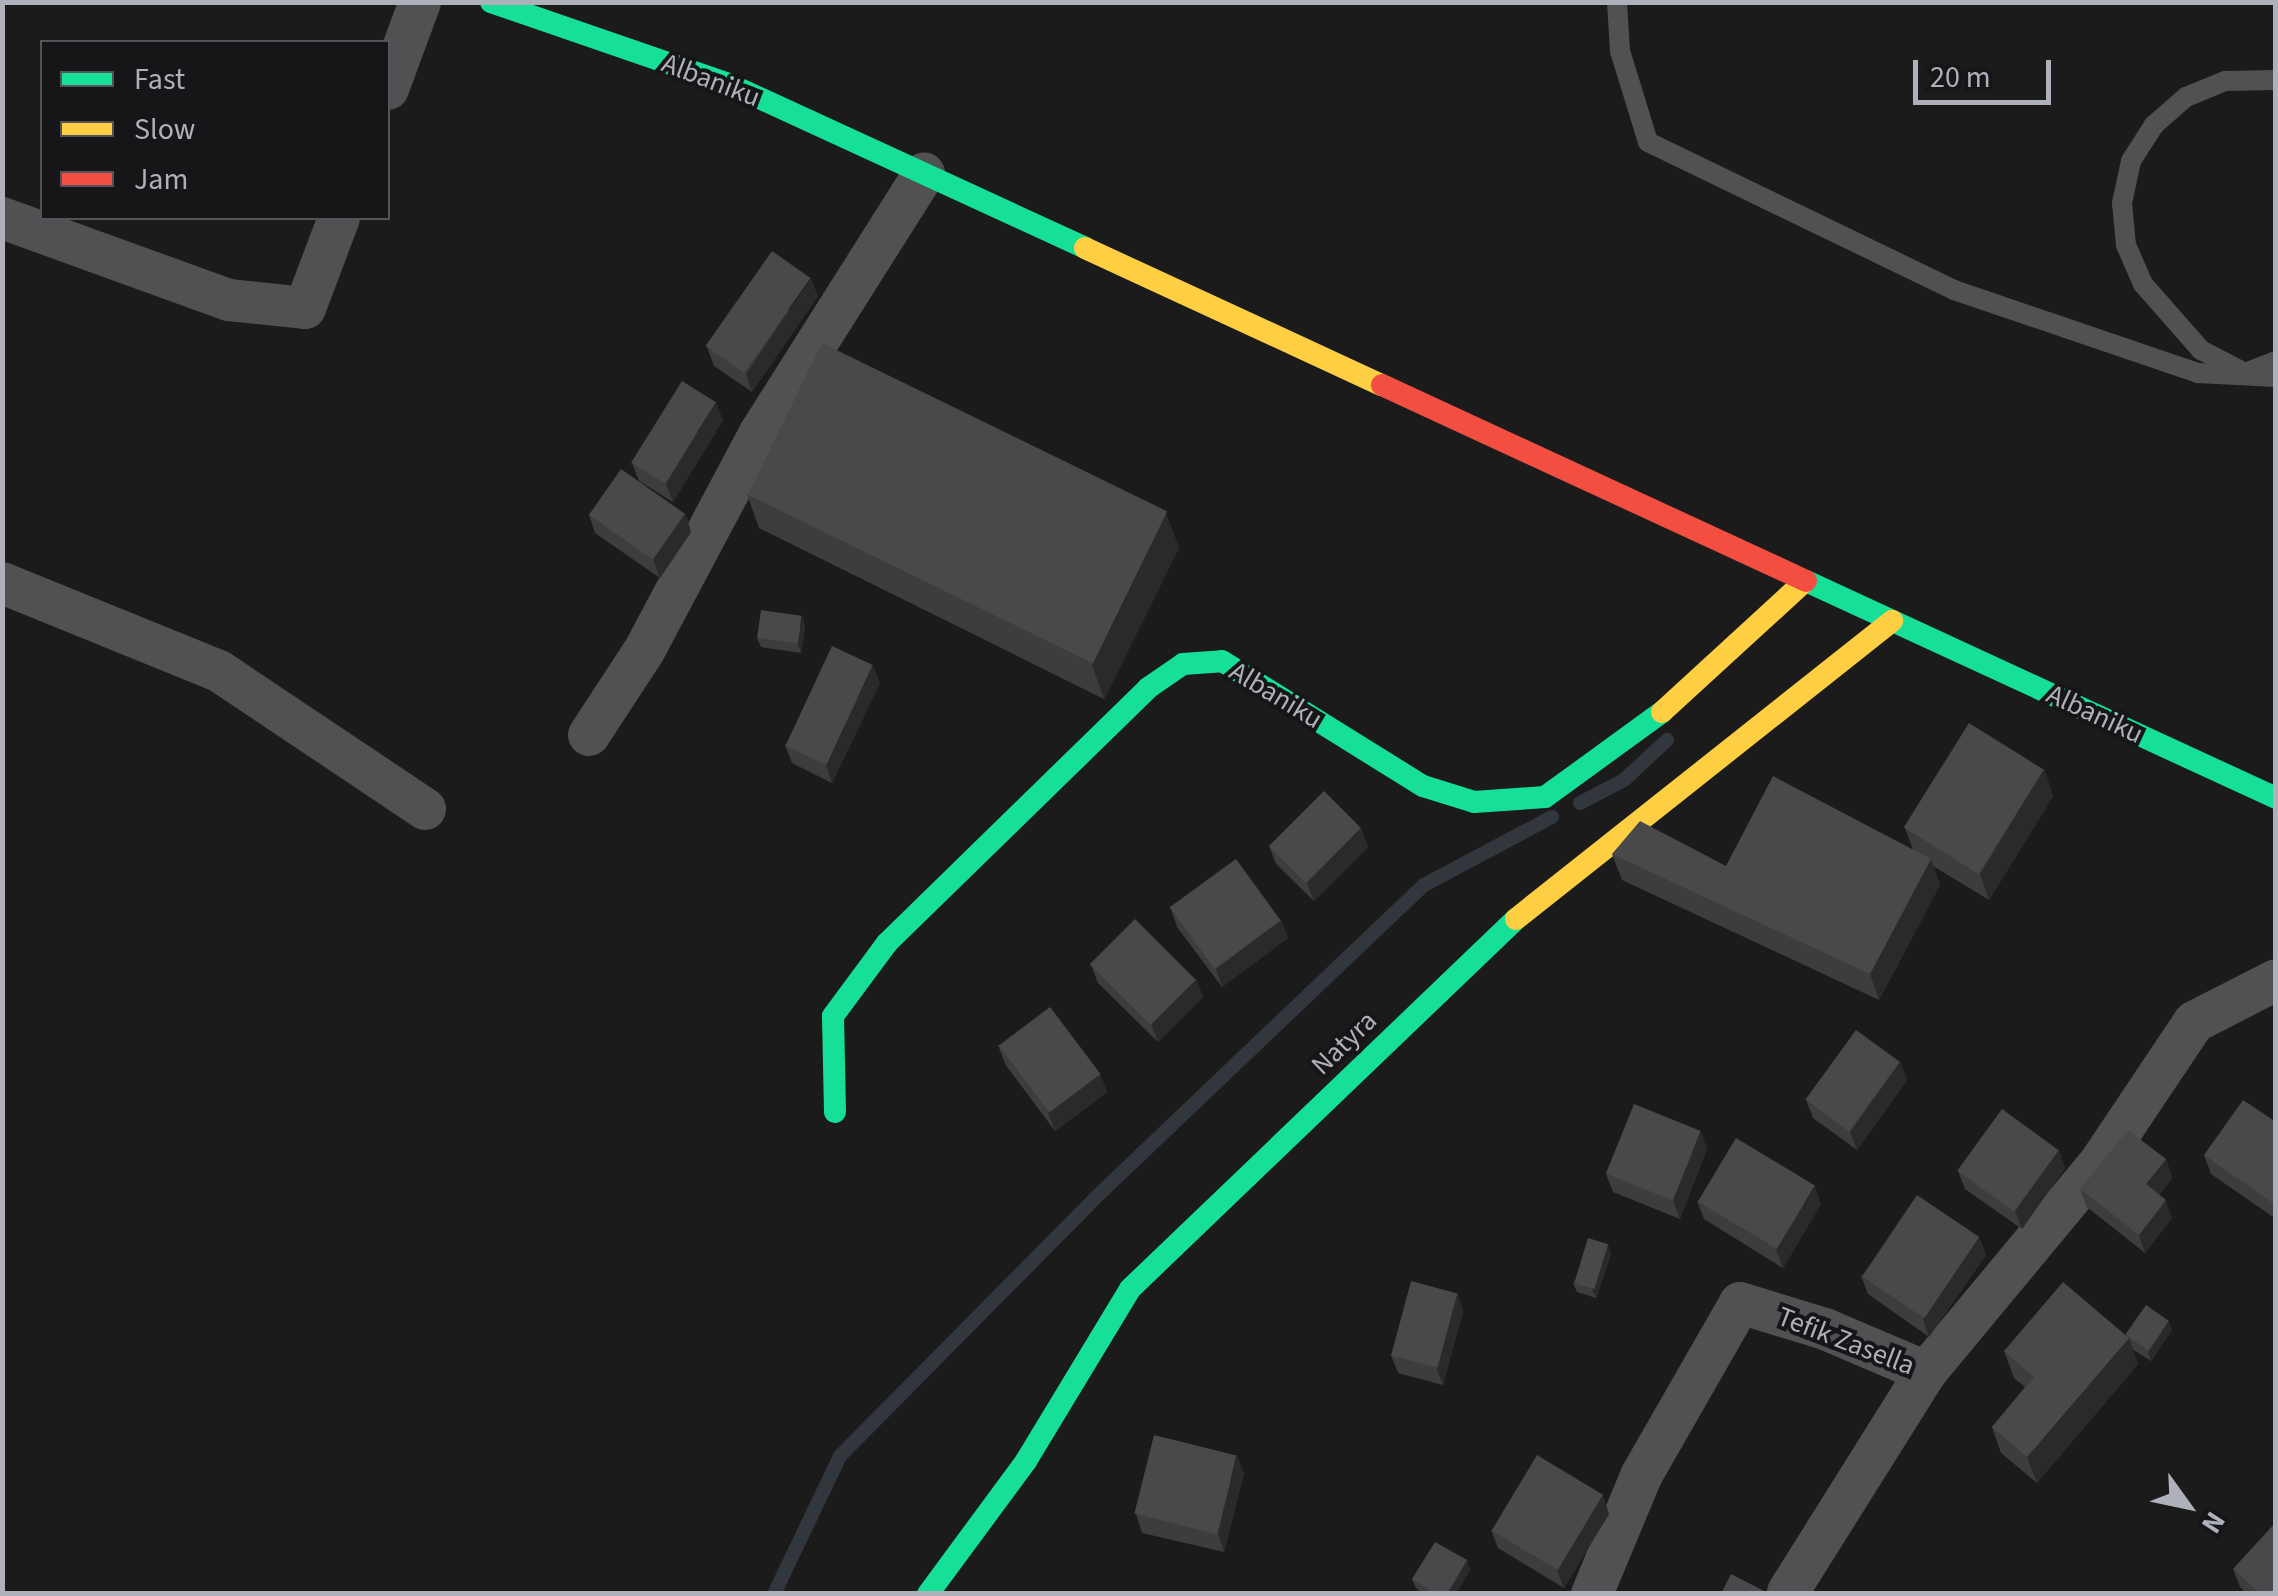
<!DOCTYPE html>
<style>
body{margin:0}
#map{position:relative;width:2278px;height:1596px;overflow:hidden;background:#1b1b1b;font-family:"Source Sans 3",sans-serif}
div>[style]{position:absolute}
.stream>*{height:14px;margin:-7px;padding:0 7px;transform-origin:7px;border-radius:7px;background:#32373e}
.lane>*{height:20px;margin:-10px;padding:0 10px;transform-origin:10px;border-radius:10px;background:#515154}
.street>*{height:42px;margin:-21px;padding:0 21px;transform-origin:21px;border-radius:21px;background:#515154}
.fast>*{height:22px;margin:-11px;padding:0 11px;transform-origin:11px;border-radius:11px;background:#16e098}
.slow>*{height:22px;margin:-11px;padding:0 11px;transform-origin:11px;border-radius:11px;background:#ffcf43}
.jam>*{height:22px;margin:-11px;padding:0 11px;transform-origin:11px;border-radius:11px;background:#f24e42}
.wall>*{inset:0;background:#3d3d3e}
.shaded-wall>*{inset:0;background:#2a2a2b}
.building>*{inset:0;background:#49494c;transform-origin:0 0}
span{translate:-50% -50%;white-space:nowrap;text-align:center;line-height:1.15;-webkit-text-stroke:8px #161517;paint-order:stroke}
.street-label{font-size:28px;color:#afb1ba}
.frame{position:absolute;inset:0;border:5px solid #afb1ba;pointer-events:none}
.legend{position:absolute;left:40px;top:40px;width:350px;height:180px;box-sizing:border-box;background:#161517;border:2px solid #535358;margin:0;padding:12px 18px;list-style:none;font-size:30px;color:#afb1ba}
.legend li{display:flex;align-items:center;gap:20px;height:50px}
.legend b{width:50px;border:2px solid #535358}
.north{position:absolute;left:2138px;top:1456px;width:100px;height:100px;-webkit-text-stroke:8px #161517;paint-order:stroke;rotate:123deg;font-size:28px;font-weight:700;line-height:40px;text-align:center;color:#afb1ba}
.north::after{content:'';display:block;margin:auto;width:35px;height:45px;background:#afb1ba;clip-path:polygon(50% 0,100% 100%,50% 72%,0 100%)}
.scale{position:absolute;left:1913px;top:60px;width:138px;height:45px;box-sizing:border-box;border:5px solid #afb1ba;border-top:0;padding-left:12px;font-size:30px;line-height:35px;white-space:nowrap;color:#afb1ba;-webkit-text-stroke:8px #161517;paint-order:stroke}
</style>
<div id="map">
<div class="stream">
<div style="left:1580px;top:803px;width:50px;rotate:-27.6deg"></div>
<div style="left:1624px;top:780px;width:59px;rotate:-42.9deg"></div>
<div style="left:774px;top:1594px;width:153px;rotate:-64.4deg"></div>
<div style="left:840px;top:1456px;width:360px;rotate:-45.3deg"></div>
<div style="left:1093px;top:1200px;width:457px;rotate:-43.6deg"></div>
<div style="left:1424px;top:885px;width:145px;rotate:-28deg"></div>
</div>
<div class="lane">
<div style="left:1617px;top:2px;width:49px;rotate:86.5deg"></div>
<div style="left:1620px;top:51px;width:95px;rotate:72.9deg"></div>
<div style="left:1648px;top:142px;width:340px;rotate:25.8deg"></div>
<div style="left:1954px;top:290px;width:258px;rotate:18.8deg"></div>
<div style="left:2198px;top:373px;width:78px;rotate:2.9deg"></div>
<div style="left:2276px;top:80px;width:51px;rotate:178.9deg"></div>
<div style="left:2225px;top:81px;width:42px;rotate:157.7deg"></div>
<div style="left:2186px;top:97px;width:43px;rotate:138.8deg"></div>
<div style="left:2154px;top:125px;width:43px;rotate:122.6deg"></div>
<div style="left:2131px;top:161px;width:43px;rotate:102.1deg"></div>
<div style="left:2122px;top:203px;width:42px;rotate:84.6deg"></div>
<div style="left:2126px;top:245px;width:43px;rotate:66.4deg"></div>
<div style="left:2143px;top:284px;width:88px;rotate:48.7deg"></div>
<div style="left:2201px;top:350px;width:50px;rotate:27.6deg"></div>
<div style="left:2245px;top:373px;width:33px;rotate:-21deg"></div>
</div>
<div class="street">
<div style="left:388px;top:89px;width:93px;rotate:-69.8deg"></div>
<div style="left:2px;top:218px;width:241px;rotate:19.9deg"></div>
<div style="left:229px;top:300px;width:76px;rotate:6deg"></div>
<div style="left:305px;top:308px;width:96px;rotate:-69.3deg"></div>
<div style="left:2px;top:583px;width:234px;rotate:22.1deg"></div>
<div style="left:219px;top:671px;width:248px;rotate:33.8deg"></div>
<div style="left:589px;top:735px;width:100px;rotate:-56.8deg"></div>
<div style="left:644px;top:651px;width:247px;rotate:-62deg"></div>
<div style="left:760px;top:433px;width:307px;rotate:-57.7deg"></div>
<div style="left:1788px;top:1592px;width:260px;rotate:-57.9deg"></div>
<div style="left:1592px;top:1594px;width:128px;rotate:-67.4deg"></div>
<div style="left:1641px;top:1476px;width:199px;rotate:-60.2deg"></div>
<div style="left:1740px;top:1303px;width:89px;rotate:17deg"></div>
<div style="left:1825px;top:1329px;width:110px;rotate:23.1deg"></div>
<div style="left:1926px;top:1372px;width:274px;rotate:-50.3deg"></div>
<div style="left:2101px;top:1161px;width:167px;rotate:-56.2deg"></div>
<div style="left:2194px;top:1022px;width:92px;rotate:-27.1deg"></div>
</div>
<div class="fast">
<div style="left:491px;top:2px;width:252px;rotate:19deg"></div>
<div style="left:729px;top:84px;width:392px;rotate:24.7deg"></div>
<div style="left:1806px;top:581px;width:518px;rotate:24.78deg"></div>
<div style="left:835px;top:1112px;width:96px;rotate:-91.2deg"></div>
<div style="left:833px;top:1016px;width:91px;rotate:-53.5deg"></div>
<div style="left:887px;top:943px;width:365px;rotate:-44.3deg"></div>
<div style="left:1148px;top:688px;width:42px;rotate:-34.4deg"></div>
<div style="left:1183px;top:664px;width:39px;rotate:-4deg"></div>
<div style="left:1222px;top:661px;width:237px;rotate:31.9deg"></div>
<div style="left:1423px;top:786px;width:53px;rotate:17.4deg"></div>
<div style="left:1474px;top:802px;width:71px;rotate:-4deg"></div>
<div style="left:1545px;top:797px;width:145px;rotate:-36deg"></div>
<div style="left:928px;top:1594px;width:165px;rotate:-53.6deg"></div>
<div style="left:1026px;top:1461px;width:201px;rotate:-58.8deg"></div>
<div style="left:1130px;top:1289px;width:535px;rotate:-43.79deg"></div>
</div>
<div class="slow">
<div style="left:1085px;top:248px;width:327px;rotate:24.8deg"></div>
<div style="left:1662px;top:712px;width:194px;rotate:-42.5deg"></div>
<div style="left:1516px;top:919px;width:480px;rotate:-38.4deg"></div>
</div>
<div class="jam">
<div style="left:1382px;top:385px;width:467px;rotate:24.8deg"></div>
</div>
<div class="wall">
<div style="clip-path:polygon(818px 296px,752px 392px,714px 366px,707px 347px)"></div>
<div style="clip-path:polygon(723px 420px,673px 502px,639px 481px,632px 463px)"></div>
<div style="clip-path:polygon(747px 494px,1166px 514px,1179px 548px,1104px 699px,759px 528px)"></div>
<div style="clip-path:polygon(685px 513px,691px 532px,660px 578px,595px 533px,589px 515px)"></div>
<div style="clip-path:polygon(805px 626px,801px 653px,761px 647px,757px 638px)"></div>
<div style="clip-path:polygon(880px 683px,832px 783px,792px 763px,785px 745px)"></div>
<div style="clip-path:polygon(2044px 769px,2053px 796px,1989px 900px,1933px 866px,1940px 885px,1879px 1000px,1622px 880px,1612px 854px,1726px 866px,1913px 849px,1905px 828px)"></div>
<div style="clip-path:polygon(1361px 828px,1368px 847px,1314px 901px,1276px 864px,1269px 846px)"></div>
<div style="clip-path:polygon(1171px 909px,1281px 920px,1288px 938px,1222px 987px,1177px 927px)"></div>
<div style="clip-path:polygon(1091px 965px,1196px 979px,1203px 997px,1158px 1042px,1098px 983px)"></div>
<div style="clip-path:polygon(998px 1045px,1100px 1074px,1107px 1092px,1055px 1131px,1005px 1064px)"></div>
<div style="clip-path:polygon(1900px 1062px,1907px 1080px,1857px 1150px,1813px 1118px,1806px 1100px)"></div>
<div style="clip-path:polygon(2276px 1122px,2276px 1219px,2211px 1174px,2204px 1155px)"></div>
<div style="clip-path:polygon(1707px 1149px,1680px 1219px,1613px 1192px,1606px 1174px)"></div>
<div style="clip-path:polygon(2059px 1150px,2065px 1168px,2022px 1229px,1965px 1189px,1958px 1171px)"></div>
<div style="clip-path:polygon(2166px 1159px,2172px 1178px,2159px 1195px,2172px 1218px,2145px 1253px,2087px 1207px,2080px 1189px)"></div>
<div style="clip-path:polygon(1697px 1201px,1821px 1204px,1783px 1268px,1704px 1219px)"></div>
<div style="clip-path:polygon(1979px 1237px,1986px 1255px,1929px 1337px,1868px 1294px,1861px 1276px)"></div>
<div style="clip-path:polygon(1611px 1254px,1596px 1298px,1577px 1292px,1573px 1283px)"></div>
<div style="clip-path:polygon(1457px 1293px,1463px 1311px,1443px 1385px,1398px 1373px,1391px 1355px)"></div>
<div style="clip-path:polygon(2172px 1330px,2151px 1361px,2132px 1349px,2138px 1364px,2037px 1483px,2001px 1453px,1992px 1427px,2025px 1387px,2014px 1378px,2004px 1351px)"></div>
<div style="clip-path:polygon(1244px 1473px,1224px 1552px,1142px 1533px,1136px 1514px)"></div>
<div style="clip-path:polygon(1609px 1514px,1564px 1588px,1498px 1548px,1491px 1530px)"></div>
<div style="clip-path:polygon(1467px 1560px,1470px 1570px,1456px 1594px,1424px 1594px,1416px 1588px,1412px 1579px)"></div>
<div style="clip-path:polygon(2233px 1569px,2276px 1594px,2247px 1594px,2240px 1587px)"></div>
</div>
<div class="shaded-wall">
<div style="clip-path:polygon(811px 278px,818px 296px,752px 392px,746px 374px)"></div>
<div style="clip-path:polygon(716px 402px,723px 420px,673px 502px,666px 484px)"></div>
<div style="clip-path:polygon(685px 513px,691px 532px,660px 578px,653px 560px)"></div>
<div style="clip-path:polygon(1166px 514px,1179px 548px,1104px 699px,1092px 665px)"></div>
<div style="clip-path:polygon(802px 616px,805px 626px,801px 653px,798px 644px)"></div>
<div style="clip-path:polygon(873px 665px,880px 683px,832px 783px,826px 765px)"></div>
<div style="clip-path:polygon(2044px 769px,2053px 796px,1989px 900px,1980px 874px)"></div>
<div style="clip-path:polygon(1361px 828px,1368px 847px,1314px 901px,1307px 883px)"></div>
<div style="clip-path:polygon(1931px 859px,1940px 885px,1879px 1000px,1870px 974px)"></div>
<div style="clip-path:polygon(1281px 920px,1288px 938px,1222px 987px,1216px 969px)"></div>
<div style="clip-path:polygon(1196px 979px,1203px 997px,1158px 1042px,1151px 1024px)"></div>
<div style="clip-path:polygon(1900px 1062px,1907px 1080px,1857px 1150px,1850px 1132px)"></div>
<div style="clip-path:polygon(1100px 1074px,1107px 1092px,1055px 1131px,1048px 1112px)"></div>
<div style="clip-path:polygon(1701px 1131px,1707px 1149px,1680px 1219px,1673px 1200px)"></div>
<div style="clip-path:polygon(2059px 1150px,2065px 1168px,2022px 1229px,2015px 1211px)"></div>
<div style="clip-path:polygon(2166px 1159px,2172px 1178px,2152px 1203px,2146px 1184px)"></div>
<div style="clip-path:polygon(1815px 1186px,1821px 1204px,1783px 1268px,1776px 1250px)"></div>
<div style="clip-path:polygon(2166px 1200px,2172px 1218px,2145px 1253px,2139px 1235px)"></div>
<div style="clip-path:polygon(1979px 1237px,1986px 1255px,1929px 1337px,1923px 1319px)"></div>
<div style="clip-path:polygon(1608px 1244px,1611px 1254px,1596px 1298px,1592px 1289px)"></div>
<div style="clip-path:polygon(1457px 1293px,1463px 1311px,1443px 1385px,1436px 1367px)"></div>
<div style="clip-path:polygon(2169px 1321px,2172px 1330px,2151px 1361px,2148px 1352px)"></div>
<div style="clip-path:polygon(2129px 1338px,2138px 1364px,2037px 1483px,2027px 1457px)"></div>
<div style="clip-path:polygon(1237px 1455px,1244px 1473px,1224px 1552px,1218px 1533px)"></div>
<div style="clip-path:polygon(1603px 1495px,1609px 1514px,1564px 1588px,1557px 1570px)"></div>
<div style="clip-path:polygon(1467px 1560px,1470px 1570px,1456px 1594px,1447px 1594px)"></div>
</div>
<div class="building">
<div style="left:772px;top:251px;width:47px;height:116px;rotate:35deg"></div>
<div style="left:822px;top:343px;width:384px;height:169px;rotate:26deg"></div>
<div style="left:682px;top:381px;width:40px;height:96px;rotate:32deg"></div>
<div style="left:621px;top:469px;width:78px;height:56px;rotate:35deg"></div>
<div style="left:761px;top:610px;width:41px;height:28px;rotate:8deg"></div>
<div style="left:832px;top:646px;width:45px;height:110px;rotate:25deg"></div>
<div style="left:1969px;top:723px;width:88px;height:123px;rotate:32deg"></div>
<div style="clip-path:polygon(1773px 776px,1931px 859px,1870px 974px,1612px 854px,1640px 821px,1726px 866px)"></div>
<div style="left:1324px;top:791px;width:52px;height:78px;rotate:45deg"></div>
<div style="left:1236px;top:859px;width:76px;height:82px;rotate:54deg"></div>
<div style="left:1135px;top:919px;width:86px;height:64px;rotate:45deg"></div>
<div style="left:1050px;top:1007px;width:84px;height:64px;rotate:53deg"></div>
<div style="left:1856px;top:1030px;width:54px;height:86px;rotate:36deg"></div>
<div style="clip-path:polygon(2243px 1100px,2276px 1122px,2276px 1205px,2204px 1155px)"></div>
<div style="left:1634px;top:1104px;width:72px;height:75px;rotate:22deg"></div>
<div style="left:2002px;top:1109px;width:70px;height:76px;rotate:36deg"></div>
<div style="clip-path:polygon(2128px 1130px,2166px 1159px,2146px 1184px,2166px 1200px,2139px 1235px,2080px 1189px)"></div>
<div style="left:1736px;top:1138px;width:92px;height:74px;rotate:31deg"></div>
<div style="left:1917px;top:1195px;width:75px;height:98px;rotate:34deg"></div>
<div style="left:1588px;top:1238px;width:21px;height:47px;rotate:17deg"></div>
<div style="left:1411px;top:1281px;width:48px;height:77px;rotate:15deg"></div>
<div style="clip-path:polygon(2063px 1282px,2129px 1338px,2027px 1457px,1992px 1427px,2034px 1377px,2004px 1351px)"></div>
<div style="left:2146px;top:1305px;width:28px;height:36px;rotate:35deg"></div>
<div style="left:1154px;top:1435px;width:85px;height:81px;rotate:14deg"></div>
<div style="left:1537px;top:1455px;width:77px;height:88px;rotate:31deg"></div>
<div style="clip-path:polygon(2276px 1522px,2276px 1594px,2261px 1594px,2233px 1569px)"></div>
<div style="clip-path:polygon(1435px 1542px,1467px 1560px,1447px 1594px,1436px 1594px,1412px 1579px)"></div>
<div style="clip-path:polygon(1731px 1574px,1770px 1594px,1721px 1594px)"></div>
</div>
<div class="street-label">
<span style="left:711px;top:80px;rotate:21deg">Albaniku</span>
<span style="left:1276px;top:695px;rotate:31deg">Albaniku</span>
<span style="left:2095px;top:714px;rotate:25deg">Albaniku</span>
<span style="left:1344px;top:1043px;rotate:-44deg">Natyra</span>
<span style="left:1846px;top:1341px;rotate:21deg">Tefik Zasella</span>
</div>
<div class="frame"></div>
<ul class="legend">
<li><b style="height:12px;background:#16e098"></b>Fast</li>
<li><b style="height:12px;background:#ffcf43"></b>Slow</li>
<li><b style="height:12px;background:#f24e42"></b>Jam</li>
</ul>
<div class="north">N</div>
<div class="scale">20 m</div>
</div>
